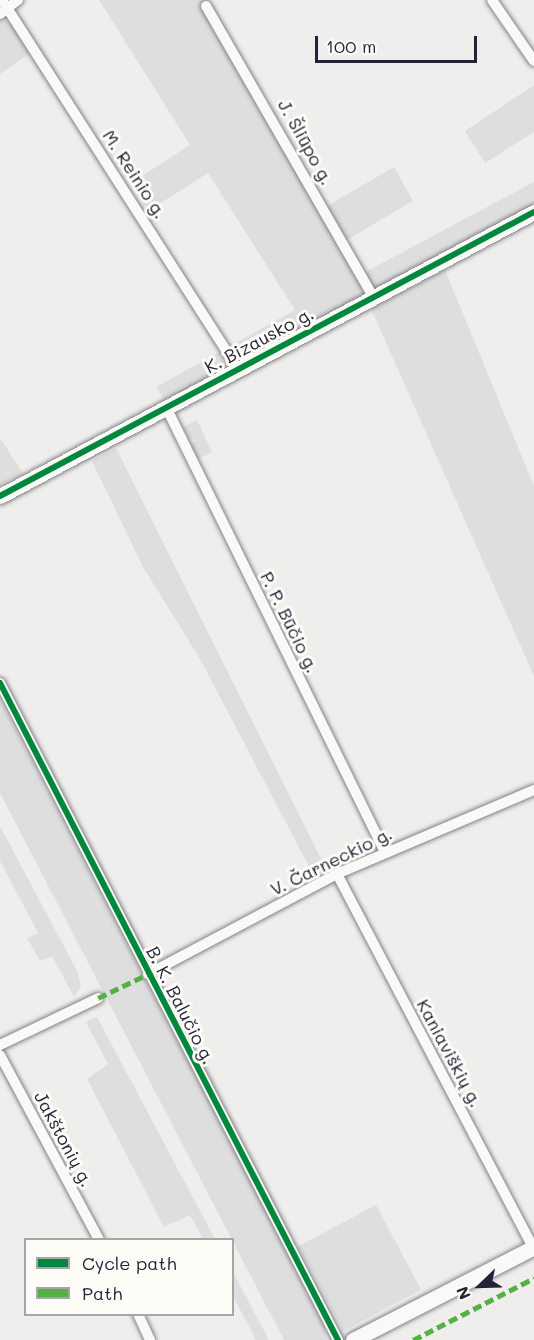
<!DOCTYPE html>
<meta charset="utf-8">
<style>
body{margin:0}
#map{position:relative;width:534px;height:1340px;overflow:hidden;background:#efeeed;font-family:Mali,sans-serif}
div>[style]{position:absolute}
.built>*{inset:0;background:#dfdede;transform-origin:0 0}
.roads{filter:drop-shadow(0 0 2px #838287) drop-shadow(0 0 2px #838287)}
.street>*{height:10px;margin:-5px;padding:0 5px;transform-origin:5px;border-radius:5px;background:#f9f9f7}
.secondary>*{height:15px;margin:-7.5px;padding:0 7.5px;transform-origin:7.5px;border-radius:7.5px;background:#f9f9f7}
.quiet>*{height:4.5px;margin-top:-2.25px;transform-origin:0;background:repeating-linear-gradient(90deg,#55b146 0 9px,transparent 0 13.5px)}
.cycleway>*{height:6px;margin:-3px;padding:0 3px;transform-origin:3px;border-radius:3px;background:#00873e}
span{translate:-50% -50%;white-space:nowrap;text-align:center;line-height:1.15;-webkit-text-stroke:6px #fdfcf7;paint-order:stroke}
.street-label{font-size:18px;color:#22223b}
.legend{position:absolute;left:24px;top:1238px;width:210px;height:78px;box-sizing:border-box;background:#fdfcf7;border:2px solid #a5a5ac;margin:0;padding:8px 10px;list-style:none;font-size:18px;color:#22223b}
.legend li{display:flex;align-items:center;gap:12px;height:30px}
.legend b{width:30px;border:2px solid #a5a5ac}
.north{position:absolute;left:450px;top:1256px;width:60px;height:60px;-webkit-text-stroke:4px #fdfcf7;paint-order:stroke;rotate:247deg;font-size:16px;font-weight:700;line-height:24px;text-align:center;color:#22223b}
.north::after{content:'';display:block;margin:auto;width:21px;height:27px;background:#22223b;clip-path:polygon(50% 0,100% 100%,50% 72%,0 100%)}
.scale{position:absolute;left:315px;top:36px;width:162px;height:27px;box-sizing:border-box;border:3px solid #22223b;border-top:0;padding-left:8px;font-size:18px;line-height:21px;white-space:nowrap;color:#22223b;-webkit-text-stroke:4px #fdfcf7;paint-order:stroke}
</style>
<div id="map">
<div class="built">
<div style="clip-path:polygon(99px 0,209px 0,201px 7px,320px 210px,394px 167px,413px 201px,340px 244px,358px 276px,534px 182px,534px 208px,166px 402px,156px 387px,295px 310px,208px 173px,148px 211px,131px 183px,190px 145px)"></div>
<div style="clip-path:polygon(0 20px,12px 24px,31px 53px,0 74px)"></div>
<div style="clip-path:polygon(534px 85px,534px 132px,485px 163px,465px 131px)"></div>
<div style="clip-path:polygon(445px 270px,534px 486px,534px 676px,371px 309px)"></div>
<div style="clip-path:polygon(197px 420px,212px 452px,198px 459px,191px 444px,196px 440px,189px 439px,183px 427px)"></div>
<div style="clip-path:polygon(0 438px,23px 473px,0 485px)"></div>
<div style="clip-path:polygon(116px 448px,326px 869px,314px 876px,200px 659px,143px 567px,92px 461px)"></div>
<div style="clip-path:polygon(0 700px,324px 1325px,326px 1340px,284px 1340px,0 793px)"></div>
<div style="clip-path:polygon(0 826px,77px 971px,81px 987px,74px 997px,52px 956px,40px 961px,27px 938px,38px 933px,0 861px)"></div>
<div style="clip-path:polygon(97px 1017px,215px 1239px,203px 1239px,190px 1215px,164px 1227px,87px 1079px,108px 1064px,86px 1022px)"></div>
<div style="left:376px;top:1205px;width:96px;height:88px;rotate:62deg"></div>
<div style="clip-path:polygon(232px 1272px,233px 1272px,269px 1340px,256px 1340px,233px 1296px)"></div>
</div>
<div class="roads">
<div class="street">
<div style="left:2px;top:0;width:437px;rotate:57.4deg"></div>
<div style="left:492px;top:0;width:74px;rotate:55.5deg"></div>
<div style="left:206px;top:6px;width:335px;rotate:60.1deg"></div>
<div style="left:0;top:14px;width:23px;rotate:-38deg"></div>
<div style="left:166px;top:407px;width:496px;rotate:63.8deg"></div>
<div style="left:0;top:683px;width:739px;rotate:62.78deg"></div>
<div style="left:337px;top:874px;width:422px;rotate:62.3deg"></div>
<div style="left:148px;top:974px;width:214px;rotate:-27.9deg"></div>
<div style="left:337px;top:874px;width:214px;rotate:-23.1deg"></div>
<div style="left:0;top:1045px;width:109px;rotate:-25.6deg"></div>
<div style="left:0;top:1055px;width:210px;rotate:61.8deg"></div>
<div style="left:138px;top:1314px;width:29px;rotate:65deg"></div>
</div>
<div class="secondary">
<div style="left:0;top:496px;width:605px;rotate:-28.01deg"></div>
<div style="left:353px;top:1340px;width:203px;rotate:-27.2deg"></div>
</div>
</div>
<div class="quiet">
<div style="left:98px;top:998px;width:55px;rotate:-25.6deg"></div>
<div style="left:413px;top:1340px;width:136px;rotate:-27.1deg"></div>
</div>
<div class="cycleway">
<div style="left:0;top:496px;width:605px;rotate:-28.01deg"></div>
<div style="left:0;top:683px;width:739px;rotate:62.78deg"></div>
</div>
<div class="street-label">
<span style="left:306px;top:142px;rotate:61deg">J. Šliūpo g.</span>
<span style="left:135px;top:174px;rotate:57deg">M. Reinio g.</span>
<span style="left:259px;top:340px;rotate:-28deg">K. Bizausko g.</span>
<span style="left:290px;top:622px;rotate:64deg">P. P. Būčio g.</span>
<span style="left:331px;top:861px;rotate:-26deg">V. Čarneckio g.</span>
<span style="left:181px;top:1005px;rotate:63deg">B. K. Balučio g.</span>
<span style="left:450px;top:1053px;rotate:62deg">Kaniaviškių g.</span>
<span style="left:64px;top:1139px;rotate:62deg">Jakštonių g.</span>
</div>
<ul class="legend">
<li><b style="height:8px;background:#00873e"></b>Cycle path</li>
<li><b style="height:8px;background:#55b146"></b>Path</li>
</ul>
<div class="north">N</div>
<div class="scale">100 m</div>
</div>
